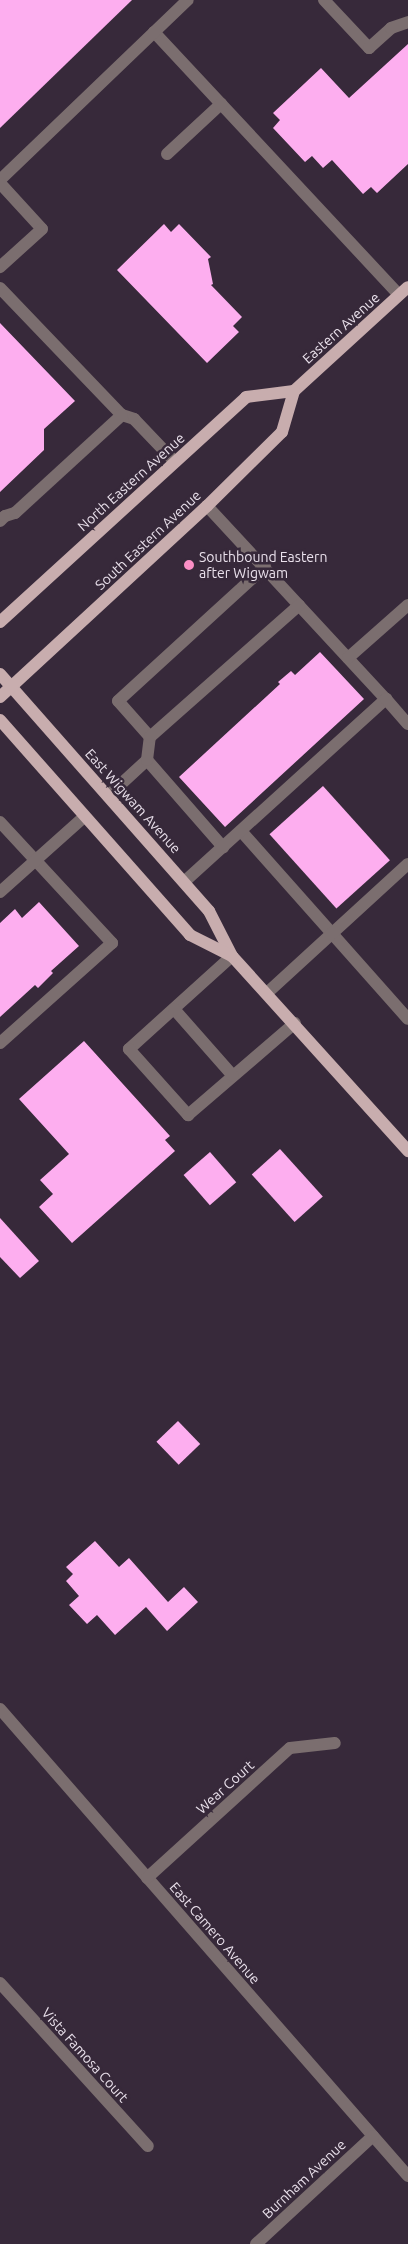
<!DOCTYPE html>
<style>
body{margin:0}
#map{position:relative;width:408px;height:2244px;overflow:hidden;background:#37293a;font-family:Ubuntu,sans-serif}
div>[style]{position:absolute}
.building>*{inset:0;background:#fdaeef;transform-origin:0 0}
.minor>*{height:12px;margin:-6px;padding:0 6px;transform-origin:6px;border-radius:6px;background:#7b6e6f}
.major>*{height:12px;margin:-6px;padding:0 6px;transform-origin:6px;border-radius:6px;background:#c8adae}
.dots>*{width:14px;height:14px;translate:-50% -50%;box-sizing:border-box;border:2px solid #37293a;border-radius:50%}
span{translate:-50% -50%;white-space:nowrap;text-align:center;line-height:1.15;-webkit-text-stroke:5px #37293a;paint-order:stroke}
.street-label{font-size:14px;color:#eae1ec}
.poi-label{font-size:14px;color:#eae1ec}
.left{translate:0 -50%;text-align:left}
</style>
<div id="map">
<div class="building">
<div style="clip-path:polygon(0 0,132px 0,0 128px)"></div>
<div style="clip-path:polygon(408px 44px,408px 164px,377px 193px,371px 187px,363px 194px,332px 160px,323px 168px,312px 156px,305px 162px,273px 128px,280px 120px,273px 113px,321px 68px,349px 98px)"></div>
<div style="clip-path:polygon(164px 224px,171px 232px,179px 224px,211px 257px,208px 259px,213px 284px,211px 285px,242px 317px,233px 326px,239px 332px,207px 363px,117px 270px)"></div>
<div style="clip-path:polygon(0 323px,75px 401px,44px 429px,44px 450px,0 492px)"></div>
<div style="clip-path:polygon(320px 652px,364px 699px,225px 827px,179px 777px,280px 684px,278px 682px,291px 671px,295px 675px)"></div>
<div style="left:323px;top:786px;width:100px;height:72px;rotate:48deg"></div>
<div style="clip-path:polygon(39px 902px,79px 946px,51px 971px,53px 973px,38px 988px,35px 985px,0 1017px,0 923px,15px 909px,22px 918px)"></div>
<div style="clip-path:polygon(84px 1041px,170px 1136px,165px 1140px,175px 1151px,72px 1243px,39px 1207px,53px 1194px,40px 1180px,69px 1154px,19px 1099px)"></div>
<div style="left:280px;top:1149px;width:64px;height:38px;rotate:48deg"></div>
<div style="left:210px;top:1152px;width:40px;height:35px;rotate:49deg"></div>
<div style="clip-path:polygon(0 1218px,39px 1261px,20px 1278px,0 1257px)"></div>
<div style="left:178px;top:1421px;width:32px;height:30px;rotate:46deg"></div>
<div style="clip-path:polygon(95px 1541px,119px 1567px,129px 1558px,168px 1602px,184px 1587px,198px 1602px,167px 1631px,146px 1607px,115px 1635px,97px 1615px,87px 1624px,69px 1605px,79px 1596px,66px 1581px,73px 1574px,66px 1567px)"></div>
</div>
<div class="minor">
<div style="left:324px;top:0;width:66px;rotate:46.8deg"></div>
<div style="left:369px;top:48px;width:30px;rotate:-42deg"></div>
<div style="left:391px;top:28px;width:18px;rotate:-19deg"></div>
<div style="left:154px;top:32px;width:359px;rotate:47deg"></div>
<div style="left:167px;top:154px;width:74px;rotate:-42.8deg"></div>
<div style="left:0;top:180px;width:260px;rotate:-43.8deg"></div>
<div style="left:0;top:183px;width:62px;rotate:47.6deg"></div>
<div style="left:42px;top:229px;width:57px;rotate:137.9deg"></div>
<div style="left:0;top:288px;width:176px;rotate:46.2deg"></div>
<div style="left:122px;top:415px;width:13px;rotate:18deg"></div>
<div style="left:134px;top:419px;width:59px;rotate:46.4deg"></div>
<div style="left:207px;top:506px;width:263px;rotate:47.2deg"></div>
<div style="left:0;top:521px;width:7px;rotate:-45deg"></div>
<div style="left:5px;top:516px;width:10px;rotate:-17deg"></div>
<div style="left:15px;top:513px;width:145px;rotate:-42.5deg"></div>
<div style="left:348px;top:658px;width:80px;rotate:-41.5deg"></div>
<div style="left:150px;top:737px;width:48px;rotate:-131.6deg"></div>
<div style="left:118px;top:701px;width:199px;rotate:-42.4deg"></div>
<div style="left:147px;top:760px;width:116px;rotate:48.9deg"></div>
<div style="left:108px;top:796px;width:53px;rotate:-42.7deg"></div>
<div style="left:147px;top:760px;width:23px;rotate:-83deg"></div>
<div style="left:150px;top:737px;width:199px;rotate:-41.5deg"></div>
<div style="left:0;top:822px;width:165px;rotate:47.2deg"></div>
<div style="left:112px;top:943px;width:150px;rotate:138.2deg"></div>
<div style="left:241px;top:831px;width:251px;rotate:48.4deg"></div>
<div style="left:184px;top:882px;width:273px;rotate:-42.2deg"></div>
<div style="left:386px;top:699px;width:33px;rotate:49deg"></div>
<div style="left:0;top:892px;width:113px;rotate:-41.8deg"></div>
<div style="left:232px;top:956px;width:139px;rotate:137.9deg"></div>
<div style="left:129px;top:1049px;width:89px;rotate:48.2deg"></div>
<div style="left:188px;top:1115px;width:141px;rotate:-40.7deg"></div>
<div style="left:267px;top:993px;width:191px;rotate:-42.5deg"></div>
<div style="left:174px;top:1009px;width:89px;rotate:48.6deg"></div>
<div style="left:0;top:1709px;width:620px;rotate:48.86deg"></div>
<div style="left:147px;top:1878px;width:193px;rotate:-42.3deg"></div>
<div style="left:290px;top:1748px;width:45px;rotate:-6.3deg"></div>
<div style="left:0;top:1983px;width:220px;rotate:47.8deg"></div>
<div style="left:256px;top:2244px;width:159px;rotate:-42.7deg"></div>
</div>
<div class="major">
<div style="left:294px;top:391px;width:154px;rotate:-42.4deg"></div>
<div style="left:0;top:622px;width:333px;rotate:-42.4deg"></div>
<div style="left:246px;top:397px;width:48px;rotate:-7.1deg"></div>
<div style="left:0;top:674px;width:316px;rotate:48.6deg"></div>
<div style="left:209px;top:911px;width:51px;rotate:62.9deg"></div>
<div style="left:232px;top:956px;width:263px;rotate:47.9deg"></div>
<div style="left:0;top:697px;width:282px;rotate:-42.7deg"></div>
<div style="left:207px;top:506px;width:105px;rotate:-44.6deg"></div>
<div style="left:282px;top:432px;width:43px;rotate:-73.7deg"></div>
<div style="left:0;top:720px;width:287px;rotate:48.5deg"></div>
<div style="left:190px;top:935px;width:47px;rotate:26.6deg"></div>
</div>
<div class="dots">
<div style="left:189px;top:565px;background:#fb8fc5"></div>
</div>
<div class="street-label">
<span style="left:341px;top:328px;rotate:-42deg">Eastern Avenue</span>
<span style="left:131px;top:482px;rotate:-42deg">North Eastern Avenue</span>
<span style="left:148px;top:540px;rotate:-43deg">South Eastern Avenue</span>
<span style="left:133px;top:801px;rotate:48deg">East Wigwam Avenue</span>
<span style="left:225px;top:1787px;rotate:-42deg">Wear Court</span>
<span style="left:215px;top:1933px;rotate:49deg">East Camero Avenue</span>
<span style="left:85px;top:2055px;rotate:48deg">Vista Famosa Court</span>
<span style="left:304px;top:2179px;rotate:-43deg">Burnham Avenue</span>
</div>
<div class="poi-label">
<span class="left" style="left:199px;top:565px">Southbound Eastern<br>after Wigwam</span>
</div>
</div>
